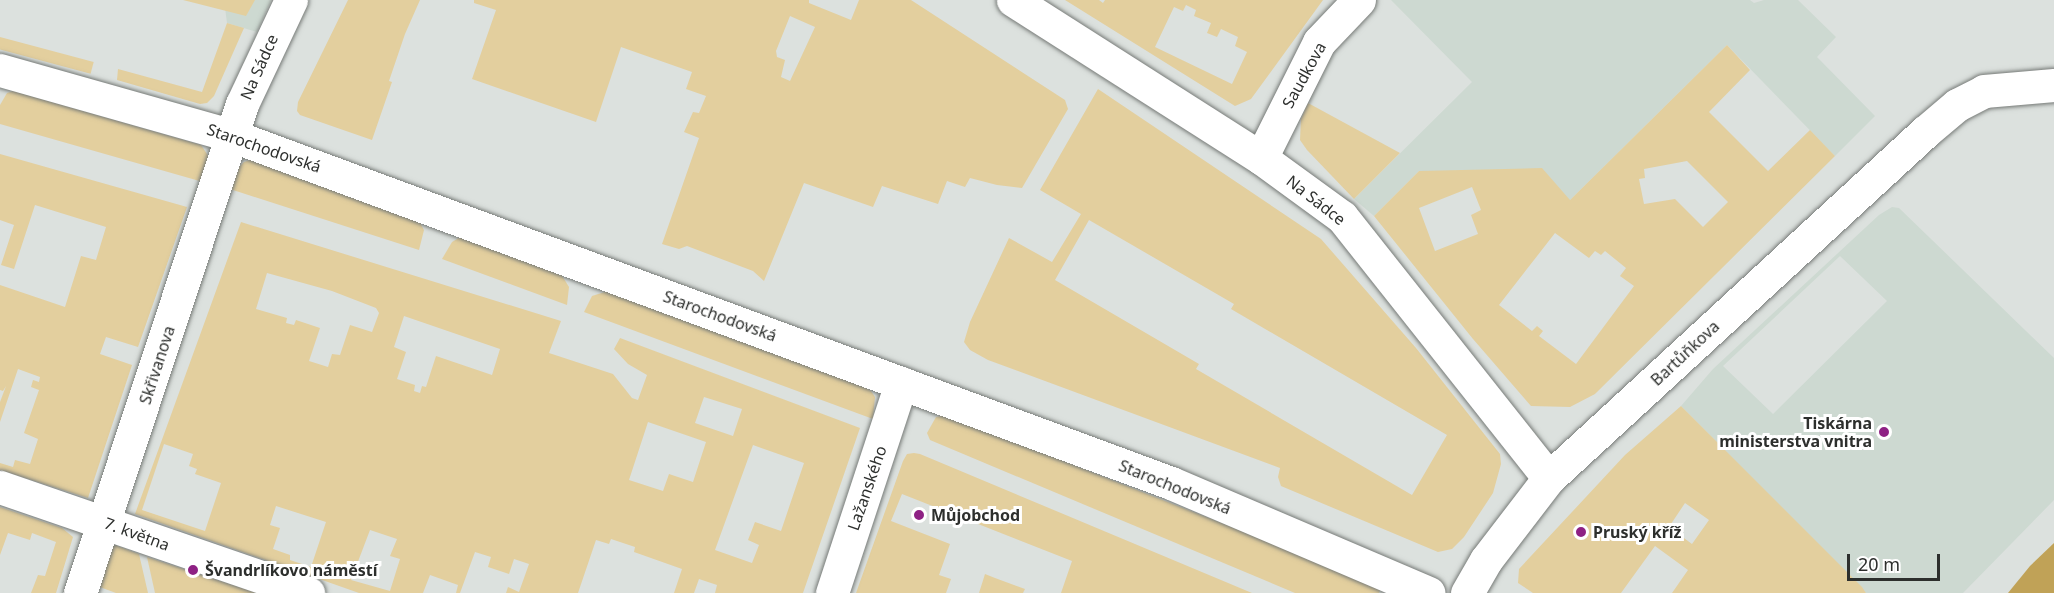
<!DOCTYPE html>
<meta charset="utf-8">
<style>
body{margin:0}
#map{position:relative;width:2054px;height:593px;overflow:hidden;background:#dce1de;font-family:"Noto Sans",sans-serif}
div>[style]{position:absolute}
.built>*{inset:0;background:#cdd9d1}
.green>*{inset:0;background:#e3cf9e;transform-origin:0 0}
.forest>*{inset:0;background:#c0a257}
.roads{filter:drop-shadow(0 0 2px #767a77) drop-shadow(0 0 2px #767a77)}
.minor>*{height:33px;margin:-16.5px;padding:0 16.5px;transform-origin:16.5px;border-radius:16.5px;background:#fff}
.dots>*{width:16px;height:16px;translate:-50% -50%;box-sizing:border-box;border:3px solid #fff;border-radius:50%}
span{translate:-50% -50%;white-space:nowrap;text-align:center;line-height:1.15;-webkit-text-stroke:6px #fff;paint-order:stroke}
.street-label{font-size:16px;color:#2d2f2d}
.poi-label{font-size:16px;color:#2d2f2d;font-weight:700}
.right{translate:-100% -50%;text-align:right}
.left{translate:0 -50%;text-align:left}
.scale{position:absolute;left:1847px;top:554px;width:93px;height:27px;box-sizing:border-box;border:3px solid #2d2f2d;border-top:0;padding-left:8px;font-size:18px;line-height:21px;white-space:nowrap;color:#2d2f2d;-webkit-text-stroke:4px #fff;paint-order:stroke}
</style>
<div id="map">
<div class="built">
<div style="clip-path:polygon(224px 0,271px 0,257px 32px,227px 23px)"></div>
<div style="clip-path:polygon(1391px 0,1750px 0,1754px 3px,1764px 0,1798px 0,1836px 37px,1817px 57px,1875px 116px,1835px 156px,1727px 45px,1570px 200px,1419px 171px,1374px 216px,1354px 199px,1472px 82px)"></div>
<div style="clip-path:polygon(evenodd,1892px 207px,1899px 208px,2054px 358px,2054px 500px,1963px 593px,1866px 593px,1681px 406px,1713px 369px,1879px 215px,1892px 207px,1840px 256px,1887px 301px,1773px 414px,1723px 366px,1840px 256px)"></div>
</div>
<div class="green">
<div style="clip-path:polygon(183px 0,255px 0,246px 16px)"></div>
<div style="clip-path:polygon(348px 0,420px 0,405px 34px,389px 81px,392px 82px,372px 140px,300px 115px,297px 111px,298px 102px)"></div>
<div style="clip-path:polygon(evenodd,474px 0,809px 0,809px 3px,851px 20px,859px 0,911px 0,1065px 100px,1068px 109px,1022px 188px,997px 185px,970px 178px,965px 187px,947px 181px,938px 204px,882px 186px,873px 207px,804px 183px,764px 281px,753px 271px,687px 246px,679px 249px,662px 244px,699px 138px,684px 132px,693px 112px,699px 113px,706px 96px,686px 89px,692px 72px,621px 47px,596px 122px,472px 79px,496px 10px,474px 3px,474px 0,790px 16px,815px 27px,790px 81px,781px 77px,785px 60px,777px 57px,776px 51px,790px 16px)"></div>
<div style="clip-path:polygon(evenodd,1065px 0,1099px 0,1103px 3px,1105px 0,1323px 0,1251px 99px,1235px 106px,1065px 0,1186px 5px,1196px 10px,1194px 16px,1211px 23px,1207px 33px,1217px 37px,1221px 29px,1238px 37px,1235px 46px,1247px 52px,1232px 84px,1155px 47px,1174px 7px,1183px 11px,1186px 5px)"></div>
<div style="clip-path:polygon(227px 23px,244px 28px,214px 96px,207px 103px,200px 104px,117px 80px,118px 69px,202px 92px)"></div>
<div style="left:0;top:37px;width:97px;height:12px;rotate:15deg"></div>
<div style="clip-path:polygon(evenodd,1727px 45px,1750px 70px,1709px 112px,1768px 171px,1810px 130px,1835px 156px,1595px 394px,1570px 407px,1531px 406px,1473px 339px,1374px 216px,1419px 171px,1542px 168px,1570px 200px,1727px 45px,1687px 161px,1728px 202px,1703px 227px,1675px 199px,1644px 204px,1639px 179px,1645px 178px,1644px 169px,1687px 161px,1727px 45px,1472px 187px,1481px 210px,1471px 215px,1478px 234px,1435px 251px,1419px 208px,1472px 187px,1727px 45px,1555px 233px,1589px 258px,1595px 251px,1601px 255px,1605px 251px,1626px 268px,1620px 276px,1634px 286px,1576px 364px,1539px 336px,1543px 331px,1537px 326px,1532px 331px,1499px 305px,1555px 233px)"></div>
<div style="clip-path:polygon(evenodd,1098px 89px,1321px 239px,1416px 348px,1500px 454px,1501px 464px,1493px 493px,1464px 537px,1452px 549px,1438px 552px,1281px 486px,1278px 477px,1280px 468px,988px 360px,970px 350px,964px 342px,970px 322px,1009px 238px,1052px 262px,1081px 214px,1040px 190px,1098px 89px,1089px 220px,1234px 304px,1231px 309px,1447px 435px,1412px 495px,1196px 369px,1199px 364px,1055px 280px,1089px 220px)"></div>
<div style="clip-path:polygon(13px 91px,201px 145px,209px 157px,203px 182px,0 124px,0 105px,7px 93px)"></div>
<div style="clip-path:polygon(1308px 103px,1400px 153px,1354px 199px,1307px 150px,1300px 140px,1301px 119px)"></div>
<div style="clip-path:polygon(0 154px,187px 207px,138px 347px,106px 337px,100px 354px,132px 365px,88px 498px,0 470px,0 463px,13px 467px,15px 460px,30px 464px,38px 439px,24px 433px,39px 390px,31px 387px,33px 380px,39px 382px,40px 377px,18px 369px,0 422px,0 402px,6px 386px,3px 391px,0 390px,0 285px,65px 307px,81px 256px,96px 260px,106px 227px,35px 205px,14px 269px,1px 265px,14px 225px,0 220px)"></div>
<div style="clip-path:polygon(253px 159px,419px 221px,424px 230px,419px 250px,230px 189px,238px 168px,244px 162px)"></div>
<div style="clip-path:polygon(evenodd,241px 222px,561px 321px,549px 353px,613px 374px,632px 398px,638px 400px,647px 375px,628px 364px,614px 349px,620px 338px,860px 428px,803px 593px,715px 593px,717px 585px,699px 579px,694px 593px,674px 593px,682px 569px,634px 552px,635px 547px,611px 539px,609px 544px,596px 540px,578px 593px,506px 593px,508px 587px,519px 592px,529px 564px,514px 559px,509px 574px,488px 567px,491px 557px,475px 552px,460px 593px,456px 593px,458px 585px,430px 575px,423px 593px,359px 593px,135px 514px,241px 222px,267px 273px,332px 291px,376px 308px,379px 313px,372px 332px,350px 325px,340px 355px,332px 354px,328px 367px,309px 361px,320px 328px,296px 320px,294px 325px,286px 323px,287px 318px,256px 309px,267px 273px,241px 222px,404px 316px,500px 349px,492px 375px,436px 356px,426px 387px,422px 386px,420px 393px,414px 391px,415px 385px,397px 379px,406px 352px,394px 347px,404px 316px,241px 222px,704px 397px,742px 409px,733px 436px,695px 423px,704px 397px,241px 222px,648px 422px,706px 442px,693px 482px,669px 474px,663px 491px,629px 480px,648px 422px,241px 222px,164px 444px,193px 454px,189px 466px,197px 469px,195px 474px,221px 483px,205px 531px,142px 510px,164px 444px,241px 222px,753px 445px,804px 463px,781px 531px,755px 522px,748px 540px,759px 545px,752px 563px,715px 550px,753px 445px,241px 222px,276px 506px,326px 522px,311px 567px,290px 560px,290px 555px,273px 549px,280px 528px,270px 525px,276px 506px,241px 222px,370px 530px,397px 539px,390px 556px,400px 559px,390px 591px,351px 580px,370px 530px)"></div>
<div style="clip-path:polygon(462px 236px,561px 274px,569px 287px,567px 305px,442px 259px,452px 242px)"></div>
<div style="clip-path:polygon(608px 291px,864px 387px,871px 391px,875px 397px,873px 419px,584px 312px,592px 296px)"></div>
<div style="clip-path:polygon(evenodd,1681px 406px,1862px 587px,1866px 593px,1672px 593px,1688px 570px,1655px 546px,1621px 593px,1533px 593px,1518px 583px,1519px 569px,1625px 455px,1681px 406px,1685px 503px,1709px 520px,1692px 544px,1669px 527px,1685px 503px)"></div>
<div style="clip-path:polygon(946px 415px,1382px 586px,1379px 593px,1295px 593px,930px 440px,927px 433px,936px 417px)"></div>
<div style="clip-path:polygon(914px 453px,920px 454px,1252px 593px,1061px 593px,1072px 561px,902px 494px,891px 521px,950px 544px,939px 575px,951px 579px,946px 593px,856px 593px,903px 461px,907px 454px)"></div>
<div style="clip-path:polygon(0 507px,62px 528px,73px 537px,56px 593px,31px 593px,38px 575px,45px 576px,56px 542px,32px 533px,30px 540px,8px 533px,0 555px)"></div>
<div style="clip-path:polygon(112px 544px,139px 554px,148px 593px,116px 593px,97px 586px)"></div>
<div style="clip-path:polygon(147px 557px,257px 593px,155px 593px)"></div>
<div style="clip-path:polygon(985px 574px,995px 578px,1025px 589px,1023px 593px,979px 593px)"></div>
</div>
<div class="forest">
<div style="clip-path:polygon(2054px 543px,2054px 593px,2008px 593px,2030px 566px)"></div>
</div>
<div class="roads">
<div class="minor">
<div style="left:1013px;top:0;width:294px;rotate:32.5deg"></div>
<div style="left:1261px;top:158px;width:100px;rotate:36.1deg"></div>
<div style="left:1342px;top:217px;width:333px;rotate:51.6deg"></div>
<div style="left:0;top:70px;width:242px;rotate:15.8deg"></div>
<div style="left:233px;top:136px;width:1000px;rotate:20.3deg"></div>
<div style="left:1171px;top:483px;width:280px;rotate:23.1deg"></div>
<div style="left:1261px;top:158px;width:130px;rotate:-63.4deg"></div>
<div style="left:1319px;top:42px;width:58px;rotate:-46.4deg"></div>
<div style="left:0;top:487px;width:326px;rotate:19deg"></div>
<div style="left:80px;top:593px;width:515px;rotate:-71.67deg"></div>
<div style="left:242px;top:104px;width:115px;rotate:-64.8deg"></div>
<div style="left:832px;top:593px;width:221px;rotate:-71.8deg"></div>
<div style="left:1467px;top:593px;width:38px;rotate:-60deg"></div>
<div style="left:1486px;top:560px;width:103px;rotate:-52.5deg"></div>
<div style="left:1549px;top:478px;width:511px;rotate:-42.62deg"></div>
<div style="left:1925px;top:132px;width:42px;rotate:-40.2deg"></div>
<div style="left:1957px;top:105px;width:30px;rotate:-27deg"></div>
<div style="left:1984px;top:91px;width:70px;rotate:-4.9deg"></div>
</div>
</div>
<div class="dots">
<div style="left:1884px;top:432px;background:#8e2184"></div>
<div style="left:919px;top:515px;background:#8e2184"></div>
<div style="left:1581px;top:532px;background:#8e2184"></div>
<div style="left:193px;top:570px;background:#8e2184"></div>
</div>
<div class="street-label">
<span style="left:259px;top:67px;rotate:-66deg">Na Sádce</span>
<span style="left:1304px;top:75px;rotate:-61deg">Saudkova</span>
<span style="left:264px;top:148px;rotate:19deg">Starochodovská</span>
<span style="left:1316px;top:200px;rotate:38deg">Na Sádce</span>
<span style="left:720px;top:316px;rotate:20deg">Starochodovská</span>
<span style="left:1685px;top:353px;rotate:-43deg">Bartůňkova</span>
<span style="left:157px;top:365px;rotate:-72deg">Skřivanova</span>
<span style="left:1175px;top:487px;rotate:22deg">Starochodovská</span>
<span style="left:867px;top:488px;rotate:-71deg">Lažanského</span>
<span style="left:137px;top:534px;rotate:20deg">7. května</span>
</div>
<div class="poi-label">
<span class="right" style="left:1872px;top:432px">Tiskárna<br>ministerstva vnitra</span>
<span class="left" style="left:931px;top:515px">Můjobchod</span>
<span class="left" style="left:1593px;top:532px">Pruský kříž</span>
<span class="left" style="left:205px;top:570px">Švandrlíkovo náměstí</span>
</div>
<div class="scale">20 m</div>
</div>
